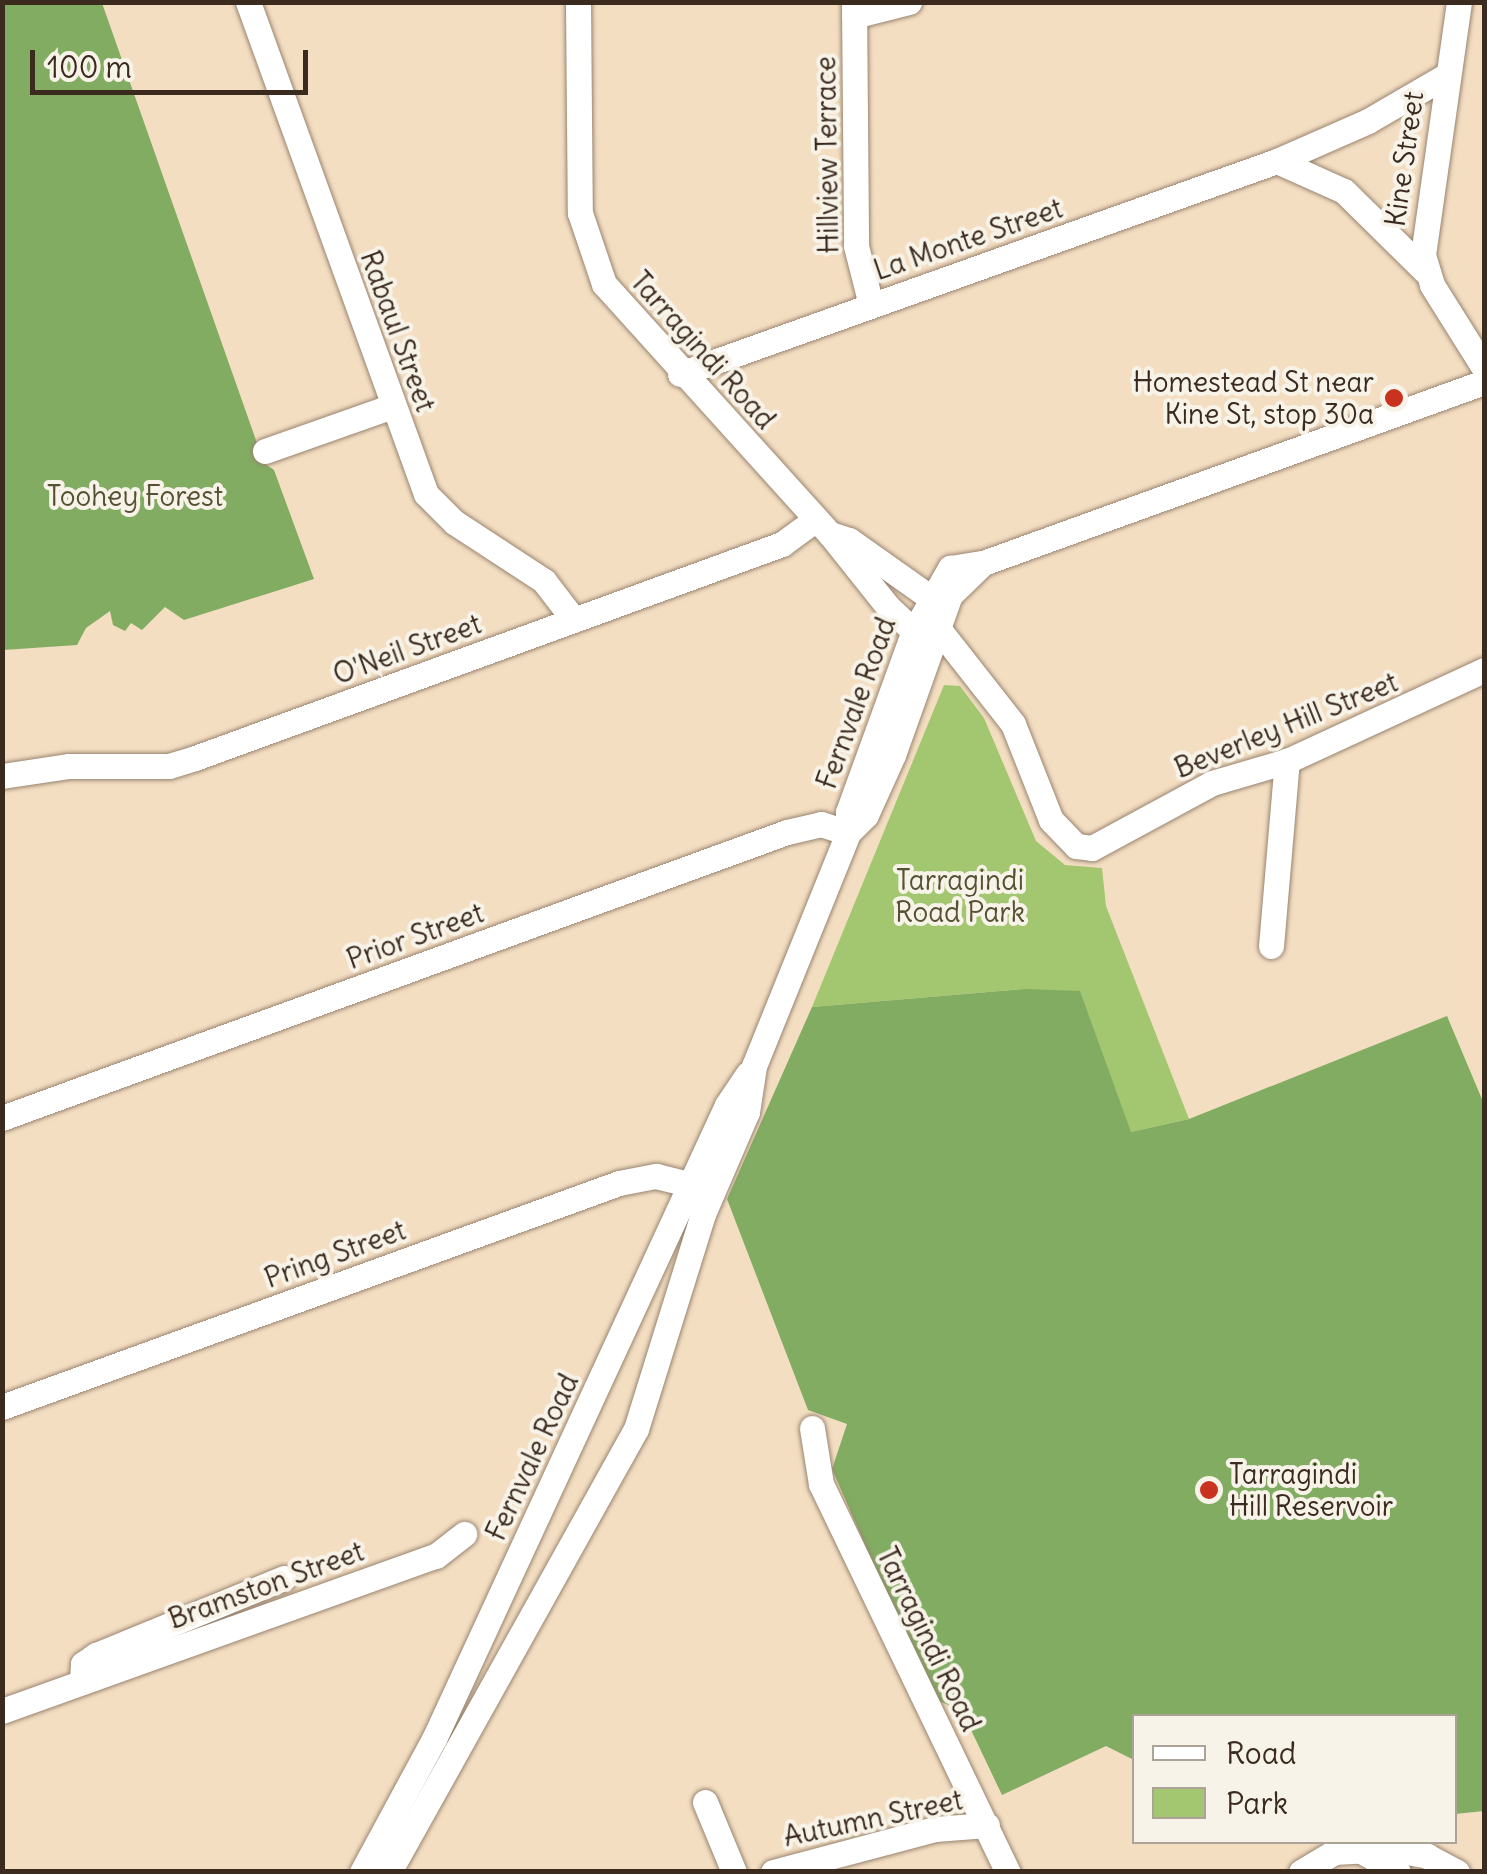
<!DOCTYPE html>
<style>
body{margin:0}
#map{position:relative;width:1487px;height:1874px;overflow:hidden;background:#f4dec2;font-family:Delius,sans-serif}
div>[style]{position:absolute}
.green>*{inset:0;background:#a3c770}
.forest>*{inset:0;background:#82ac62}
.roads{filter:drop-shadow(0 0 2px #988470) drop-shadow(0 0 2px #988470)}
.minor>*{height:25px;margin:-12.5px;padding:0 12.5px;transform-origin:12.5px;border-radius:12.5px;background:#fff}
.dots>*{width:28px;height:28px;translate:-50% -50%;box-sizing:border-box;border:5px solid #f7f3e8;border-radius:50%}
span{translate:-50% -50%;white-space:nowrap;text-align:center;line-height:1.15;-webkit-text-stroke:8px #f7f3e8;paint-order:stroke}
.street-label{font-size:28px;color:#3b2a1e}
.poi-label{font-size:28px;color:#3b2a1e}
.right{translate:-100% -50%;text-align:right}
.left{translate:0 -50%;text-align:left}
.park-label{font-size:28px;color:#555132}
.frame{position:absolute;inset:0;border:5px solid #3b2a1e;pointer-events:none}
.legend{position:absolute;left:1132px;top:1714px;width:325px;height:130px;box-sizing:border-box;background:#f7f3e8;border:2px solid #aca397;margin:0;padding:12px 18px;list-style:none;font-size:30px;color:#3b2a1e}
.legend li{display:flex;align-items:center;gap:20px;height:50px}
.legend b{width:50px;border:2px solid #aca397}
.scale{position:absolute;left:30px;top:50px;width:278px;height:45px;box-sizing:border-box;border:5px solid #3b2a1e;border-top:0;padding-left:12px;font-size:30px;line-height:35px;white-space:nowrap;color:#3b2a1e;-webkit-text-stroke:8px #f7f3e8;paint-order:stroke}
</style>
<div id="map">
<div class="green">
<div style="clip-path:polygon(944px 685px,960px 686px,984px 718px,1036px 841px,1065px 865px,1102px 868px,1106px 906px,1189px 1119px,1131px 1132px,1024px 989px,812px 1007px)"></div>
</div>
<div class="forest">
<div style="clip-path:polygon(3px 3px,102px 3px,264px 463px,274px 470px,314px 579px,184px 620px,165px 607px,142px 630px,131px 623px,125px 631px,113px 625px,110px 611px,86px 628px,77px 645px,3px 650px)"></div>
<div style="clip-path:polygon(1024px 989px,1080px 991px,1131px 1132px,1189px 1119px,1447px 1016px,1484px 1104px,1484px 1811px,1455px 1814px,1454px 1716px,1134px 1716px,1134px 1760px,1106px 1746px,1002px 1795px,962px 1711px,932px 1698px,832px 1469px,847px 1424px,808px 1410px,727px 1199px,812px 1007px)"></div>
</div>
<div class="roads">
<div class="minor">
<div style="left:248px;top:2px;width:523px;rotate:70.11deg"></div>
<div style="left:426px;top:494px;width:40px;rotate:45deg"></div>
<div style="left:454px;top:522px;width:108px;rotate:33.2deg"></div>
<div style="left:544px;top:581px;width:49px;rotate:52.4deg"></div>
<div style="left:578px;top:2px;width:211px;rotate:89.5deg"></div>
<div style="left:580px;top:213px;width:75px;rotate:71.3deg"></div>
<div style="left:604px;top:284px;width:337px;rotate:47.9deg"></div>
<div style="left:830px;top:534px;width:93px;rotate:51.5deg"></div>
<div style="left:888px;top:607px;width:35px;rotate:43deg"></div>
<div style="left:914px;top:631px;width:12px;rotate:-9deg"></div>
<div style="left:854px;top:2px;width:244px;rotate:89.5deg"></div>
<div style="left:856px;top:246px;width:61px;rotate:75.7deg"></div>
<div style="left:1459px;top:2px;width:256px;rotate:98.1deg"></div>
<div style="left:1423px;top:255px;width:31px;rotate:73deg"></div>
<div style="left:1432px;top:285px;width:98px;rotate:57.9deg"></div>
<div style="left:854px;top:16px;width:57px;rotate:-14.3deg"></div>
<div style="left:1277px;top:161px;width:73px;rotate:24.1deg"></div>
<div style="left:1344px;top:191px;width:114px;rotate:44.6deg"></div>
<div style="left:680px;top:374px;width:634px;rotate:-19.64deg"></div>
<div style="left:1277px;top:161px;width:99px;rotate:-23.7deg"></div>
<div style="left:1368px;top:121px;width:91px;rotate:-30.2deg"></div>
<div style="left:265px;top:451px;width:136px;rotate:-19.4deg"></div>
<div style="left:830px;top:534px;width:20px;rotate:18deg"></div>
<div style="left:849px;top:540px;width:97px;rotate:35.3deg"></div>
<div style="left:928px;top:596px;width:32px;rotate:74deg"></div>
<div style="left:937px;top:627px;width:123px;rotate:51.9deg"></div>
<div style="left:1013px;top:724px;width:103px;rotate:68.4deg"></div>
<div style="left:1051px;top:820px;width:36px;rotate:46deg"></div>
<div style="left:1076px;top:846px;width:16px;rotate:7deg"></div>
<div style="left:1092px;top:848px;width:136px;rotate:-28.4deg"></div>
<div style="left:1212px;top:783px;width:78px;rotate:-16.3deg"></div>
<div style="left:1287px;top:761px;width:217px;rotate:-24.8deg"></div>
<div style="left:2px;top:776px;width:68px;rotate:-8.5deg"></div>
<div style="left:69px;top:766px;width:100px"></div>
<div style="left:169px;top:766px;width:27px;rotate:-17deg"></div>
<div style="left:195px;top:758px;width:625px;rotate:-20.03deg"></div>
<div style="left:782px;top:544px;width:42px;rotate:-36.3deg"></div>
<div style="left:848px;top:833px;width:21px;rotate:-90deg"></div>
<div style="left:848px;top:812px;width:193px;rotate:-70deg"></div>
<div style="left:914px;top:631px;width:73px;rotate:-60.3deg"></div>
<div style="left:950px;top:568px;width:33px;rotate:-9deg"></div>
<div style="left:983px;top:563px;width:533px;rotate:-19.86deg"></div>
<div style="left:1271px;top:946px;width:186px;rotate:-85.1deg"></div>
<div style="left:2px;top:1118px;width:835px;rotate:-20.02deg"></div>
<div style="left:787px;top:832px;width:35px;rotate:-13deg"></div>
<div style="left:821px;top:824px;width:28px;rotate:18deg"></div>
<div style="left:2px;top:1407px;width:656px;rotate:-19.95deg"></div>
<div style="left:619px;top:1183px;width:38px;rotate:-11deg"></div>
<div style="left:656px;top:1176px;width:36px;rotate:14deg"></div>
<div style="left:812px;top:1428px;width:57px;rotate:80.9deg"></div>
<div style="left:821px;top:1484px;width:431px;rotate:64.3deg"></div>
<div style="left:82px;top:1682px;width:18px;rotate:-87deg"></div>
<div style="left:83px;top:1664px;width:16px;rotate:-35deg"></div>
<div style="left:96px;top:1655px;width:203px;rotate:-22.3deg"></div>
<div style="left:2px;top:1711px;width:461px;rotate:-19.7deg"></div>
<div style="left:436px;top:1556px;width:36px;rotate:-38deg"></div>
<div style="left:705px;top:1802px;width:76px;rotate:67.5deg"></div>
<div style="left:1363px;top:1852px;width:40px;rotate:29.7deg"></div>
<div style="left:362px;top:1872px;width:151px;rotate:-61.6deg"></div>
<div style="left:434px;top:1739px;width:698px;rotate:-65.2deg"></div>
<div style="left:727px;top:1105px;width:37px;rotate:-56deg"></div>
<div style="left:389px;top:1872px;width:507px;rotate:-60.86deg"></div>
<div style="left:636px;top:1429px;width:225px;rotate:-72.7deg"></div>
<div style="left:703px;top:1214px;width:111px;rotate:-66.7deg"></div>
<div style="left:747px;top:1112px;width:47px;rotate:-81.3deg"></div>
<div style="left:754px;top:1066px;width:251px;rotate:-68deg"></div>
<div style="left:848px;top:833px;width:25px;rotate:-45deg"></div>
<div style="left:866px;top:815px;width:66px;rotate:-65.8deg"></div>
<div style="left:893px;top:755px;width:170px;rotate:-70.4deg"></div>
<div style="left:950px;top:595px;width:46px;rotate:-44.1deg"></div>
<div style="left:773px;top:1872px;width:168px;rotate:-14.9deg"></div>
<div style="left:935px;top:1829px;width:52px;rotate:-4.4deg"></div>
<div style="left:1301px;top:1872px;width:39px;rotate:-31deg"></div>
<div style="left:1334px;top:1852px;width:55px;rotate:-3.1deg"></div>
<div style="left:1389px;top:1849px;width:39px;rotate:10deg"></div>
<div style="left:1427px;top:1856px;width:34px;rotate:28deg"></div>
</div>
</div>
<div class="dots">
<div style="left:1394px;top:398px;background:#c8321e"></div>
<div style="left:1209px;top:1490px;background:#c8321e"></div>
</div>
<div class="street-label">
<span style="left:827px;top:155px;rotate:-91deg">Hillview Terrace</span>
<span style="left:1404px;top:159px;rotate:-82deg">Kine Street</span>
<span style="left:968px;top:239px;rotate:-19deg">La Monte Street</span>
<span style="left:398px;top:331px;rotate:70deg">Rabaul Street</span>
<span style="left:703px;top:350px;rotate:48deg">Tarragindi Road</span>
<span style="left:407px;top:649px;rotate:-20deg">O'Neil Street</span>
<span style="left:856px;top:703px;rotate:-70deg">Fernvale Road</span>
<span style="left:1286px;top:725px;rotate:-22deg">Beverley Hill Street</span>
<span style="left:415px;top:936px;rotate:-20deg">Prior Street</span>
<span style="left:335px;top:1254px;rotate:-20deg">Pring Street</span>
<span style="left:532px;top:1457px;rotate:-65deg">Fernvale Road</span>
<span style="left:266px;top:1585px;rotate:-20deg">Bramston Street</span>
<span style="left:929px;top:1639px;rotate:64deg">Tarragindi Road</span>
<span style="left:873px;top:1818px;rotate:-12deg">Autumn Street</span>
</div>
<div class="poi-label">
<span class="right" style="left:1374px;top:398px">Homestead St near<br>Kine St, stop 30a</span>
<span class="left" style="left:1229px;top:1490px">Tarragindi<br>Hill Reservoir</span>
</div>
<div class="park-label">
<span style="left:135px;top:496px">Toohey Forest</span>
<span style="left:960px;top:896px">Tarragindi<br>Road Park</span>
</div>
<div class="frame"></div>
<ul class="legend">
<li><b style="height:12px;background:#fff"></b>Road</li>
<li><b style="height:28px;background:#a3c770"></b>Park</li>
</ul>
<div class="scale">100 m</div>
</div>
